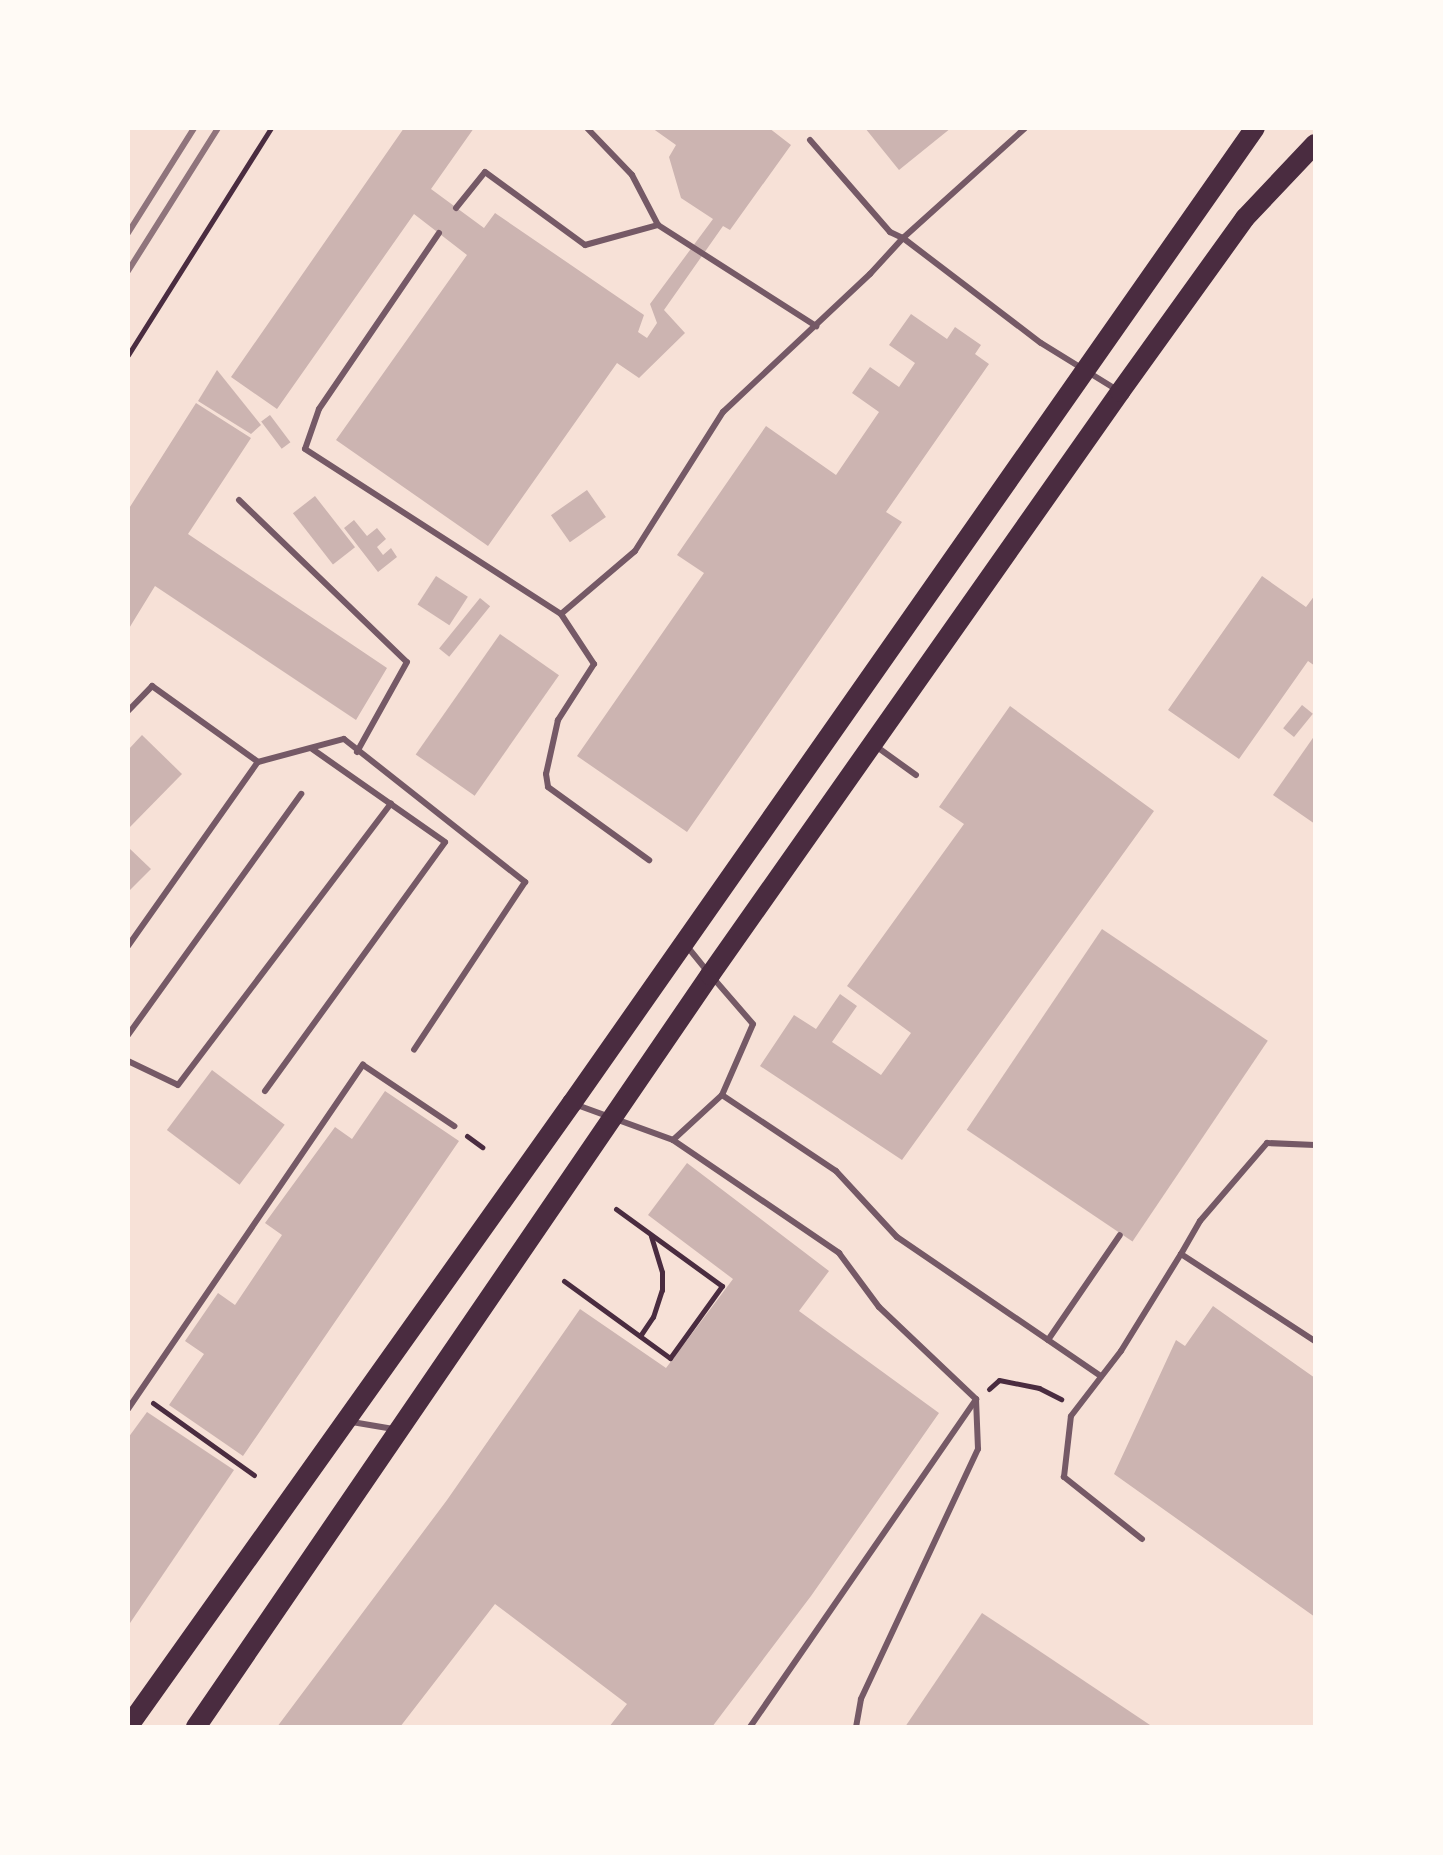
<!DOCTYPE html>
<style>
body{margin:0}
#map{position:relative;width:1443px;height:1855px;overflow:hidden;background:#f7e1d7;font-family:"Archivo Narrow",sans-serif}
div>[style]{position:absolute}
.building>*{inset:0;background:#ccb4b1;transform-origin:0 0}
.path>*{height:5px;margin:-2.5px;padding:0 2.5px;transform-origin:2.5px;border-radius:2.5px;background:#4a2c40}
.service>*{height:6px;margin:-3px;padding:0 3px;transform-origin:3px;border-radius:3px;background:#755966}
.primary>*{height:20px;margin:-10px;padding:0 10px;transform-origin:10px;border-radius:10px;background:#4a2c40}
.rail>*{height:6px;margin:-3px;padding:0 3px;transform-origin:3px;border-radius:3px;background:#8f747c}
span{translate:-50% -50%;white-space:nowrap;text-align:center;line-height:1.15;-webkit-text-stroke:6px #fffaf5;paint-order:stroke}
.frame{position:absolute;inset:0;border:130px solid #fffaf5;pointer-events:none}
</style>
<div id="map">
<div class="building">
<div style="clip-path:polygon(404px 128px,474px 128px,431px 189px,484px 228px,495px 213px,644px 315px,638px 332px,647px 338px,657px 323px,650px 304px,713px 219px,681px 198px,669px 157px,676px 145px,652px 128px,769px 128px,791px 145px,730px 230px,723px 226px,664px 310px,685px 333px,639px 378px,617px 363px,488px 546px,336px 440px,467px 255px,414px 214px,277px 409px,231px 377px)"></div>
<div style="clip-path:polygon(865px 128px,951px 128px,899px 170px)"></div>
<div style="clip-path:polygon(911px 314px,947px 339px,955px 327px,981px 345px,975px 354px,989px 364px,886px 512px,902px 522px,687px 832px,577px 756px,704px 573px,677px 555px,766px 426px,836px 475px,879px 412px,852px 393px,870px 367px,899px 387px,915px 363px,889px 345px)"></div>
<div style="clip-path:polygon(217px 370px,261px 425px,251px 434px,198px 401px)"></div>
<div style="clip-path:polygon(196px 403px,251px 438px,188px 534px,387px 668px,356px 720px,155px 586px,128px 630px,128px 510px)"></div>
<div style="left:270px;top:415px;width:34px;height:11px;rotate:53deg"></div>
<div style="left:587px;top:490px;width:33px;height:44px;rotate:55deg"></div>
<div style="left:315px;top:496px;width:65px;height:28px;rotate:52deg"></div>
<div style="clip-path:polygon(354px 520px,367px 536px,377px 528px,386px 539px,377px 547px,383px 555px,391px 548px,397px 557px,378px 572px,344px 528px)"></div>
<div style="left:436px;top:576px;width:38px;height:34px;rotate:33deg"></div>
<div style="clip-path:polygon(1262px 576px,1306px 607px,1315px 595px,1315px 666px,1308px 661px,1239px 759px,1168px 710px)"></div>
<div style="left:480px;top:598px;width:13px;height:65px;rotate:39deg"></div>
<div style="left:500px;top:634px;width:72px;height:147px;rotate:35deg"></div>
<div style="left:1302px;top:705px;width:14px;height:30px;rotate:39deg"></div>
<div style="clip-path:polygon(1010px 706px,1154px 811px,902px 1160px,760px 1066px,794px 1015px,816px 1029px,840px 994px,857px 1006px,832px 1042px,881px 1075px,911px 1033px,847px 986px,964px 824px,939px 807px)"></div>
<div style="clip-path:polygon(142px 735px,182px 774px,128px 829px,128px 750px)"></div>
<div style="clip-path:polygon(1315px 735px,1315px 824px,1273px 795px)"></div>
<div style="clip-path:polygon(128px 847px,151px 869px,128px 892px)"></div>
<div style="left:1102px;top:929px;width:200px;height:242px;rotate:34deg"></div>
<div style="left:212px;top:1070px;width:91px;height:75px;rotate:37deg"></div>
<div style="clip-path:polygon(385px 1091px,459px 1141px,243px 1456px,169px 1405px,204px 1354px,185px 1341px,218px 1293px,235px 1305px,282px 1235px,265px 1223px,335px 1127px,352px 1139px)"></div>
<div style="clip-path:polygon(687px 1163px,829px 1271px,799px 1311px,939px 1413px,811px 1596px,712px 1727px,609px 1727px,627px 1704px,495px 1604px,400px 1727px,277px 1727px,447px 1500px,580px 1309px,666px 1368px,733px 1279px,648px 1215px)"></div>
<div style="clip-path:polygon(1213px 1306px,1315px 1378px,1315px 1617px,1114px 1474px,1176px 1340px,1185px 1346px)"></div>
<div style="clip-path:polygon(147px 1412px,234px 1470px,128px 1626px,128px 1438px)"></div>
<div style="clip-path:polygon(982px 1613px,1032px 1646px,1153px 1727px,905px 1727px)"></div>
</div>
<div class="path">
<div style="left:128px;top:355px;width:268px;rotate:-57.8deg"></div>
<div style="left:467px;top:1136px;width:19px;rotate:36deg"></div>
<div style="left:564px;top:1281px;width:131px;rotate:36deg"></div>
<div style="left:670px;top:1358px;width:89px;rotate:-54.2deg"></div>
<div style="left:722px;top:1286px;width:131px;rotate:-144deg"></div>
<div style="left:640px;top:1336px;width:23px;rotate:-56deg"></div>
<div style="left:653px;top:1317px;width:28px;rotate:-72deg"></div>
<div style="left:662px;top:1290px;width:18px;rotate:-90deg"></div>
<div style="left:662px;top:1272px;width:38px;rotate:-107deg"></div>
<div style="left:989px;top:1389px;width:13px;rotate:-42deg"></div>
<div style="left:999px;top:1380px;width:41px;rotate:11.3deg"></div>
<div style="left:1039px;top:1388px;width:25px;rotate:27deg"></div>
<div style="left:153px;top:1403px;width:124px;rotate:35.5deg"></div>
</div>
<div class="service">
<div style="left:587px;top:128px;width:65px;rotate:46.2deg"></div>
<div style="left:632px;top:175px;width:56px;rotate:62.5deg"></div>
<div style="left:810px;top:140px;width:122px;rotate:49deg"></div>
<div style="left:890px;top:232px;width:14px;rotate:25deg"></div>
<div style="left:903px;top:238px;width:173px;rotate:37.3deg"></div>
<div style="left:1041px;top:343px;width:89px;rotate:31.7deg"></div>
<div style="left:456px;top:208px;width:46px;rotate:-51.1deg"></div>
<div style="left:485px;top:172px;width:124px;rotate:36.1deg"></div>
<div style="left:585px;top:245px;width:76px;rotate:-15.3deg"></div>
<div style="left:658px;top:225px;width:188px;rotate:32.6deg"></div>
<div style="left:439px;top:233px;width:213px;rotate:124.3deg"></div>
<div style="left:319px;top:409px;width:42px;rotate:109.3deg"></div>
<div style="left:305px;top:449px;width:305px;rotate:32.8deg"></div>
<div style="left:561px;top:614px;width:97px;rotate:-40.4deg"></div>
<div style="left:635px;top:551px;width:165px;rotate:-57.7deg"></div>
<div style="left:723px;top:412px;width:202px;rotate:-43.2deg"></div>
<div style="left:870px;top:274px;width:49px;rotate:-47.5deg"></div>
<div style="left:903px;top:238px;width:164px;rotate:-42deg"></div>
<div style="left:239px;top:500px;width:233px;rotate:44deg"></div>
<div style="left:407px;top:662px;width:103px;rotate:119.1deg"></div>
<div style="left:561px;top:614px;width:60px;rotate:56.6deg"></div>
<div style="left:594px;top:664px;width:67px;rotate:122.7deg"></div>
<div style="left:558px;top:720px;width:55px;rotate:102.5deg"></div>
<div style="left:546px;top:774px;width:13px;rotate:81deg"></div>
<div style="left:548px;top:787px;width:125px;rotate:35.9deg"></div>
<div style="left:128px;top:711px;width:35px;rotate:-46deg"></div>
<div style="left:152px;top:686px;width:130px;rotate:35.6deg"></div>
<div style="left:258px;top:762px;width:89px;rotate:-15deg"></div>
<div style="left:344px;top:739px;width:231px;rotate:38.3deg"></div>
<div style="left:525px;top:882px;width:201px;rotate:123.5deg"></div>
<div style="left:877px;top:747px;width:48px;rotate:35.7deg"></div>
<div style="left:686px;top:945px;width:33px;rotate:51deg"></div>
<div style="left:128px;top:946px;width:225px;rotate:-54.8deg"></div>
<div style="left:128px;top:1035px;width:297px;rotate:-54.3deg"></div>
<div style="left:128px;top:1061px;width:55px;rotate:25.6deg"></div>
<div style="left:178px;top:1085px;width:353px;rotate:-52.9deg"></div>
<div style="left:265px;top:1091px;width:307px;rotate:-54.1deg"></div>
<div style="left:445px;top:842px;width:162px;rotate:-145deg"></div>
<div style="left:722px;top:1095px;width:137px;rotate:33.7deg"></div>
<div style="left:836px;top:1171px;width:90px;rotate:47.3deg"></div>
<div style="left:897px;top:1237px;width:247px;rotate:34.3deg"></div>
<div style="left:577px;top:1105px;width:102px;rotate:20deg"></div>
<div style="left:673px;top:1140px;width:67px;rotate:-42.6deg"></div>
<div style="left:722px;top:1095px;width:77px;rotate:-66.4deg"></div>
<div style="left:753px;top:1024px;width:60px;rotate:-130.9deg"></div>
<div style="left:673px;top:1140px;width:201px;rotate:34.2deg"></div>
<div style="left:839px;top:1253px;width:67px;rotate:53.5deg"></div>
<div style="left:879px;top:1307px;width:134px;rotate:43.5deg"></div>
<div style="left:976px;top:1399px;width:50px;rotate:87.7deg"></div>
<div style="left:978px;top:1449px;width:276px;rotate:115.1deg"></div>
<div style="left:861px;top:1699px;width:28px;rotate:100deg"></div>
<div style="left:1181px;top:1254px;width:38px;rotate:-60deg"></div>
<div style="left:1200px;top:1221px;width:103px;rotate:-49.3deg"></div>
<div style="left:1267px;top:1143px;width:48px;rotate:2.4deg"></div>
<div style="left:1048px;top:1340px;width:127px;rotate:-55.6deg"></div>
<div style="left:128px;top:1409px;width:417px;rotate:-55.7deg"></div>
<div style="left:363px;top:1065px;width:110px;rotate:33.8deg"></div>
<div style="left:352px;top:1422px;width:42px;rotate:9.7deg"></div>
<div style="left:1142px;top:1539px;width:100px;rotate:-141.5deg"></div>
<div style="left:1064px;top:1477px;width:61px;rotate:-83.5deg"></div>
<div style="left:1071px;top:1416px;width:82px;rotate:-52.4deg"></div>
<div style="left:1121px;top:1351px;width:114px;rotate:-58.3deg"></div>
<div style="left:1181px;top:1254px;width:160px;rotate:33deg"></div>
<div style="left:750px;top:1727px;width:398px;rotate:-55.4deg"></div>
</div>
<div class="primary">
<div style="left:128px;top:1727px;width:766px;rotate:-54.57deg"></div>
<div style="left:572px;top:1103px;width:1190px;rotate:-54.99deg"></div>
<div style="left:196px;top:1727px;width:911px;rotate:-55.65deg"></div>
<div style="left:710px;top:975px;width:713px;rotate:-54.88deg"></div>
<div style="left:1120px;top:392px;width:214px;rotate:-54.3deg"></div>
<div style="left:1245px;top:218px;width:102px;rotate:-46.6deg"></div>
</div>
<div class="rail">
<div style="left:128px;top:233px;width:124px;rotate:-57.8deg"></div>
<div style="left:128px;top:271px;width:169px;rotate:-57.8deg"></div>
</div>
<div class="frame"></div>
</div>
